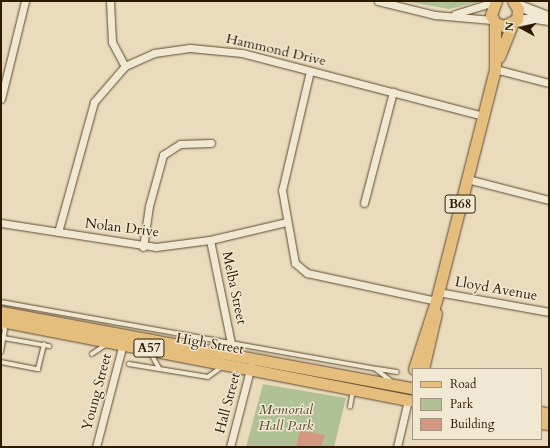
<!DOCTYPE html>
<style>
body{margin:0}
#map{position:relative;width:550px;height:448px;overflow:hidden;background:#eadbbc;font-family:Cardo,serif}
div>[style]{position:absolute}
.green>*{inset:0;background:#b0c196}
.building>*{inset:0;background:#d3987f}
.roads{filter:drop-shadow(0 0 1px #5c4a2f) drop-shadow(0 0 1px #5c4a2f)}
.lane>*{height:3.5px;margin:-1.75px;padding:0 1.75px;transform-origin:1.75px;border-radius:1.75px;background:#f1e8d3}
.street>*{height:7px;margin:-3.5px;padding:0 3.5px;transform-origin:3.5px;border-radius:3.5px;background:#f1e8d3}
.secondary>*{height:10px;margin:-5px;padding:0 5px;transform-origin:5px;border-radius:5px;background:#f1e8d3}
.primary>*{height:11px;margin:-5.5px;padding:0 5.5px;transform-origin:5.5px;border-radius:5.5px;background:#e5be7e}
span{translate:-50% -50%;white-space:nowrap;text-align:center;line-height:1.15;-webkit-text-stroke:3px #f1e8d3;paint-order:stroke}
.shield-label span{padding:1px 3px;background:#f1e8d3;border:1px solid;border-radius:3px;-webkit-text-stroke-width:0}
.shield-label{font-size:13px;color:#2d1900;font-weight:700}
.street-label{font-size:14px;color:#2d1900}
.park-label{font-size:14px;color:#544b2d;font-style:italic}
.frame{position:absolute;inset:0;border:2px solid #2d1900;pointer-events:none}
.legend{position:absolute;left:412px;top:368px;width:130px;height:72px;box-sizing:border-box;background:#f1e8d3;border:1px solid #a3957f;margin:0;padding:5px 7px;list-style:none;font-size:12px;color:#2d1900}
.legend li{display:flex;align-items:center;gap:8px;height:20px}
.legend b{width:20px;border:1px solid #a3957f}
.north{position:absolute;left:502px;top:8px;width:40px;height:40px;-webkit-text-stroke:3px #f1e8d3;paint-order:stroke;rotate:277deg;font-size:11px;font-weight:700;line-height:16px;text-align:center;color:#2d1900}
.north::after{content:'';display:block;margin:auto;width:14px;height:18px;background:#2d1900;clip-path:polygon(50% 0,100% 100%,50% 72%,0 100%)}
</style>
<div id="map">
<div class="green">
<div style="clip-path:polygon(404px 1px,482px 1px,449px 9px)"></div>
<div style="clip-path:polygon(263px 384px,346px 398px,334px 447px,246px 447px)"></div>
</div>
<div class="building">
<div style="clip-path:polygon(300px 430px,325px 435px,321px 447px,296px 447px)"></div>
</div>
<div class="roads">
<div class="lane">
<div style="left:1px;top:302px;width:381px;rotate:10.1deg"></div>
<div style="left:376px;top:369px;width:18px;rotate:38deg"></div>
<div style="left:4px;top:338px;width:46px;rotate:10.1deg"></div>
<div style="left:1px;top:352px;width:22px;rotate:-80deg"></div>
<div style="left:5px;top:330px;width:7px;rotate:-117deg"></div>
<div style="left:151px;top:353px;width:18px;rotate:61deg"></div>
<div style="left:92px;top:354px;width:18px;rotate:-34deg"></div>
<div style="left:1px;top:362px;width:38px;rotate:11deg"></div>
<div style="left:38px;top:369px;width:25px;rotate:-76deg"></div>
<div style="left:129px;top:364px;width:80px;rotate:9.3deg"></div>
<div style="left:208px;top:377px;width:17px;rotate:-36deg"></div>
<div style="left:378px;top:369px;width:19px;rotate:9deg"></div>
<div style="left:350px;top:407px;width:17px;rotate:-80deg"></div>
</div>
<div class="street">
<div style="left:110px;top:1px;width:41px;rotate:87.2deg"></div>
<div style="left:112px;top:42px;width:27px;rotate:62deg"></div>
<div style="left:378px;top:1px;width:59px;rotate:13.8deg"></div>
<div style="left:435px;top:15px;width:57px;rotate:5deg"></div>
<div style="left:455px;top:14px;width:41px;rotate:-17.1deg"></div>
<div style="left:495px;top:69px;width:56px;rotate:14.5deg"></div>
<div style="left:310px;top:71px;width:122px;rotate:103.2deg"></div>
<div style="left:282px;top:190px;width:74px;rotate:79.9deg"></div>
<div style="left:295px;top:263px;width:16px;rotate:40deg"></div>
<div style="left:307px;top:273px;width:132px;rotate:12.2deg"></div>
<div style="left:1px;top:99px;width:101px;rotate:-76.2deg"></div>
<div style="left:467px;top:179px;width:85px;rotate:14.4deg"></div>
<div style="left:364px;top:203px;width:115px;rotate:-75.4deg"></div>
<div style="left:1px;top:223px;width:157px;rotate:8.8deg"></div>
<div style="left:156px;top:247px;width:54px;rotate:-7.4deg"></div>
<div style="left:210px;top:240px;width:78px;rotate:-13.3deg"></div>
<div style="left:58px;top:232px;width:135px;rotate:-74.5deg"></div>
<div style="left:94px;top:102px;width:48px;rotate:-49.3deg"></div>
<div style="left:125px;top:66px;width:32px;rotate:-24deg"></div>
<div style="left:154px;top:53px;width:36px;rotate:-8deg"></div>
<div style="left:190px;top:48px;width:52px;rotate:5.5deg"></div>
<div style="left:242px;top:53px;width:249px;rotate:14.6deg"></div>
<div style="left:210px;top:240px;width:105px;rotate:78.5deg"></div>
<div style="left:143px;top:247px;width:41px;rotate:-81.7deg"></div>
<div style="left:149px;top:206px;width:53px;rotate:-74.6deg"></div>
<div style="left:163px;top:155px;width:20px;rotate:-33deg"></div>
<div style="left:180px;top:144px;width:31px;rotate:-2deg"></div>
<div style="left:438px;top:292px;width:113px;rotate:10.2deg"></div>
<div style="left:96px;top:447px;width:107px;rotate:-75.4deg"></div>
<div style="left:230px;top:447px;width:84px;rotate:-75.5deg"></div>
<div style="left:397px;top:447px;width:48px;rotate:-76.8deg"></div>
</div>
<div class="secondary">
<div style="left:517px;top:5px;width:33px;rotate:21deg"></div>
<div style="left:514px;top:22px;width:22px;rotate:-10deg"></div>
<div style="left:536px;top:18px;width:13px;rotate:9deg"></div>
</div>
<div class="primary">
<div style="left:496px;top:1px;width:15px;rotate:110deg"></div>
<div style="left:491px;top:15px;width:9px;rotate:63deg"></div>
<div style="left:495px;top:23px;width:9px;rotate:18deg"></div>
<div style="left:504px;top:26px;width:15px;rotate:-28deg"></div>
<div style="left:517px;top:19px;width:10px;rotate:-84deg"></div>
<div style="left:518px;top:9px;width:9px;rotate:-122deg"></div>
<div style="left:499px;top:57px;width:35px;rotate:-68deg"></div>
<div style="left:1px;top:312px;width:419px;rotate:10.5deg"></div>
<div style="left:1px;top:321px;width:420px;rotate:11deg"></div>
<div style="left:414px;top:369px;width:71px;rotate:-72.1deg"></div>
<div style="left:436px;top:301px;width:239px;rotate:-75.7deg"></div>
<div style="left:495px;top:69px;width:46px;rotate:-90deg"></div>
<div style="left:423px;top:369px;width:57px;rotate:-76.9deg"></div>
<div style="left:541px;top:412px;width:8px;rotate:14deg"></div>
<div style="left:541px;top:423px;width:8px;rotate:7deg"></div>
</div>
</div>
<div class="shield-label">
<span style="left:460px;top:204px">B68</span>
<span style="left:149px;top:348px">A57</span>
</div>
<div class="street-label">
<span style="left:276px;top:50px;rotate:13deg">Hammond Drive</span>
<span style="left:122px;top:228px;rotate:7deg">Nolan Drive</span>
<span style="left:234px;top:288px;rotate:78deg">Melba Street</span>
<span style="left:496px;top:289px;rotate:10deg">Lloyd Avenue</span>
<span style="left:210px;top:344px;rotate:10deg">High Street</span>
<span style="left:97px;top:392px;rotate:-75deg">Young Street</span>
<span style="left:228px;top:403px;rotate:-75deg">Hall Street</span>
</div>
<div class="park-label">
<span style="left:286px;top:418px">Memorial<br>Hall Park</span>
</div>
<div class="frame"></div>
<ul class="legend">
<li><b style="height:5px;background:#e5be7e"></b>Road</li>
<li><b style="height:11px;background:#b0c196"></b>Park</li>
<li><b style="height:11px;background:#d3987f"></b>Building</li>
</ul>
<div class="north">N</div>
</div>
